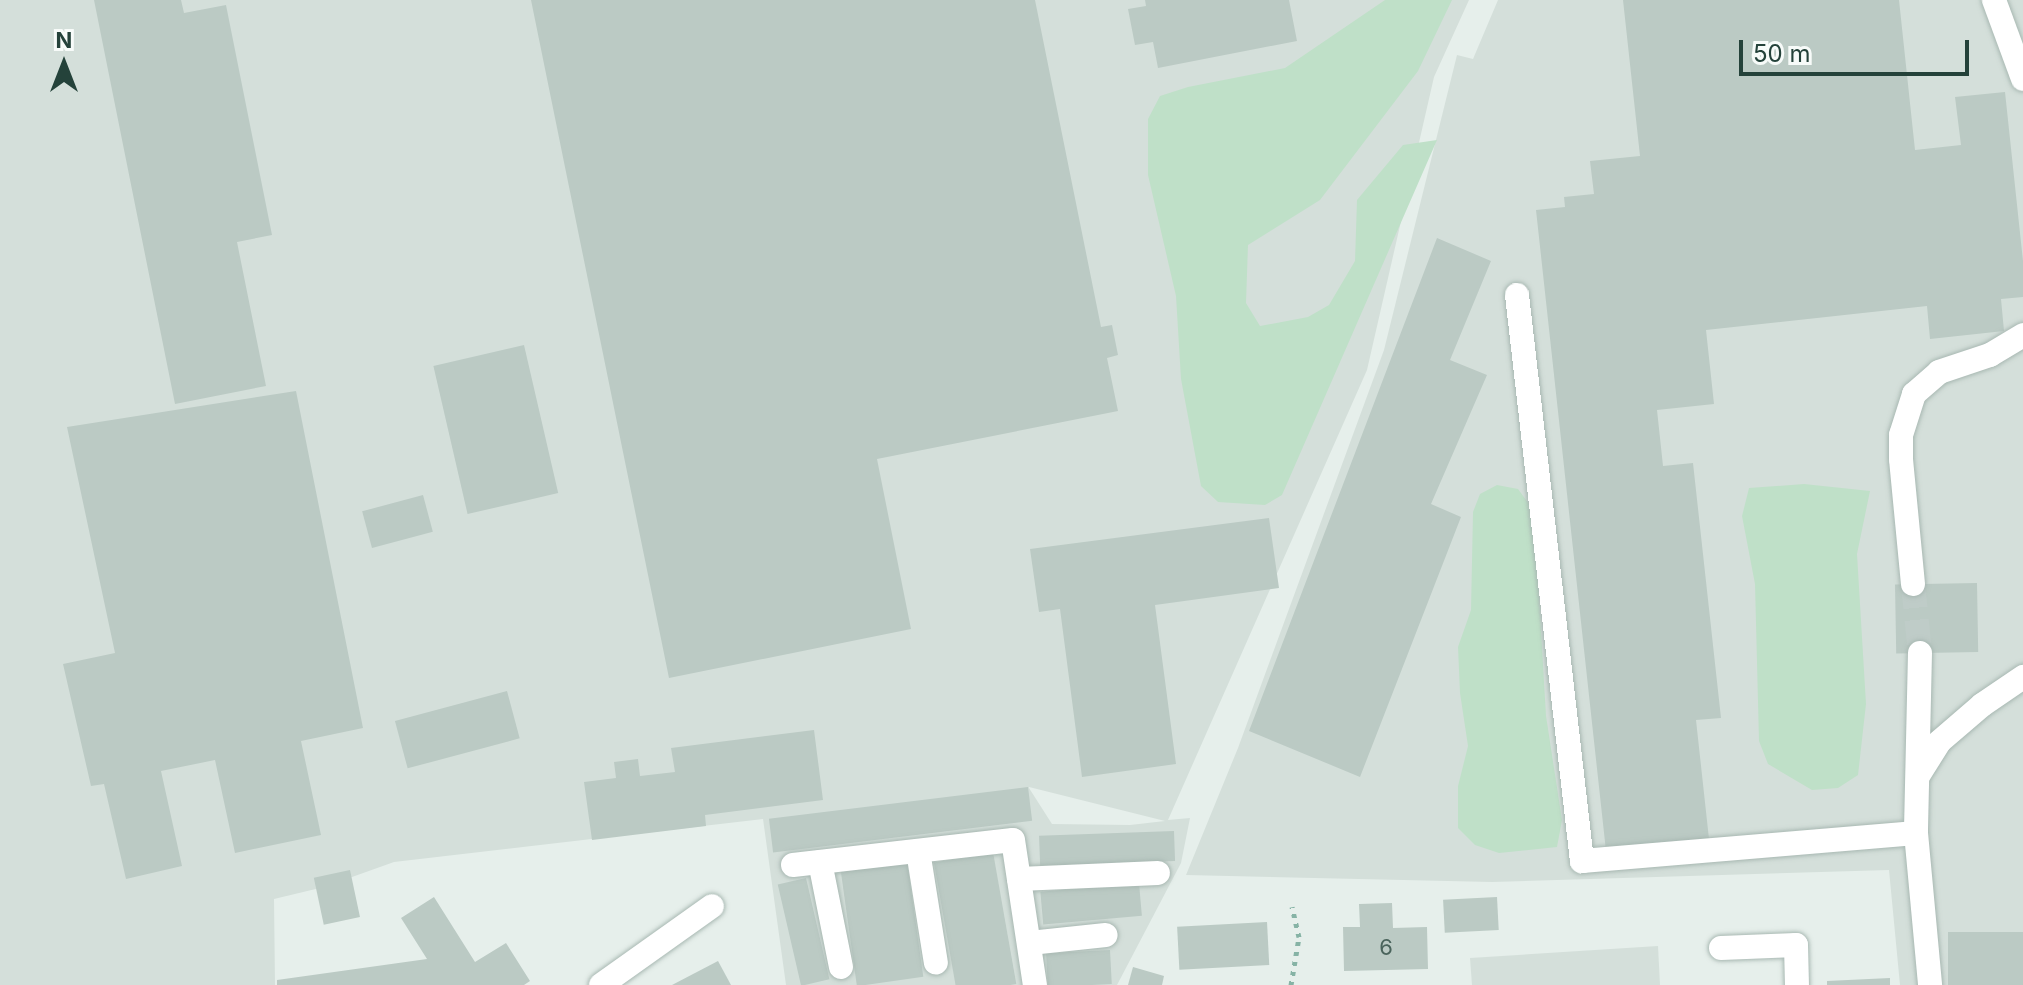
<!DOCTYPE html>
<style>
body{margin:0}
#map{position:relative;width:2023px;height:985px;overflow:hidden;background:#e6efeb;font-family:Inter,sans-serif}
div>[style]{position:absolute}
.built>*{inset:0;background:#d4dfda}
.green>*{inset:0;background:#bfe0c8}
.building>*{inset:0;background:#bbcac4;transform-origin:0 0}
.minor-tunnel>*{height:24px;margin-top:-12px;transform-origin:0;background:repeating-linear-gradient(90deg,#bfccc8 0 24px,transparent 0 36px)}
.path>*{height:5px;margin-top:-2.5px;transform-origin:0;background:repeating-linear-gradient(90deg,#86b3a5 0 4px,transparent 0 10px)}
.roads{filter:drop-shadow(0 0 2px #a8b8b2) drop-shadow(0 0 2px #a8b8b2)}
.minor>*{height:24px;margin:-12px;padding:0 12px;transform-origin:12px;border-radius:12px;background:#fff}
span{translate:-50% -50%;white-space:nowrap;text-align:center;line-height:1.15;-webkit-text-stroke:6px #f7fbf9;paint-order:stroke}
.number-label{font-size:22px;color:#4a645c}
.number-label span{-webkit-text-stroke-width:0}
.north{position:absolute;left:24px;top:24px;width:80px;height:80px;-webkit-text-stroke:6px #f7fbf9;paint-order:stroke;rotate:0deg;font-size:22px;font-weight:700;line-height:32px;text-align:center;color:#24423a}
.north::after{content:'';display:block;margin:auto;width:28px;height:36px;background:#24423a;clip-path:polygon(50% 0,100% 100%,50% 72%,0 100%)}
.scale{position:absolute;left:1739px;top:40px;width:230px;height:36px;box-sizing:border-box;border:4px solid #24423a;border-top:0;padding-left:10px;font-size:24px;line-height:28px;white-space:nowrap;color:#24423a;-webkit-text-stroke:6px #f7fbf9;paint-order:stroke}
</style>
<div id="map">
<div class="built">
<div style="clip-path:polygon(evenodd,0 0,1469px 0,1434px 77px,1367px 370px,1168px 820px,1190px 818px,1181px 863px,1117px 985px,786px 985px,763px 819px,394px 862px,324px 887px,274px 899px,275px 985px,0 985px,0 0,1029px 788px,1029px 787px,1165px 821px,1130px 825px,1052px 824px,1029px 788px)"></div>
<div style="clip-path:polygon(1498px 0,2023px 0,2023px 985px,1900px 985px,1889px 870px,1492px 882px,1186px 875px,1238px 748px,1384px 350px,1457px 55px,1473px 59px)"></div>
<div style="clip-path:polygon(1658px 946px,1660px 985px,1472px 985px,1470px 958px)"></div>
</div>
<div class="green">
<div style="clip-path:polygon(1385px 0,1452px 0,1418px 71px,1320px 200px,1248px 245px,1246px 303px,1260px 326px,1308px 317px,1329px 305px,1355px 261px,1357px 200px,1403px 145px,1437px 140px,1282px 495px,1265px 505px,1218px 502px,1201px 486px,1181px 379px,1176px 296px,1148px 175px,1148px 119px,1160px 96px,1188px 87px,1285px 68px)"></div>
<div style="clip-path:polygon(1804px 484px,1870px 491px,1857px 554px,1866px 704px,1858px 775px,1838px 788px,1812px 790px,1768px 764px,1759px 741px,1755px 584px,1742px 516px,1749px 488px)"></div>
<div style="clip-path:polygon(1497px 485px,1518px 489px,1534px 511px,1546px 716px,1562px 820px,1557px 847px,1499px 853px,1475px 845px,1458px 828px,1458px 786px,1468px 746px,1460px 693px,1458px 647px,1471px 610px,1473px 512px,1480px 494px)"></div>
</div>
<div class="building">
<div style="clip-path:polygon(94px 0,181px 0,184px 13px,226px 5px,272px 235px,237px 242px,266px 386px,175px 404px)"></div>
<div style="clip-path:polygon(531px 0,1035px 0,1101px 327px,1112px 325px,1118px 355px,1107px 358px,1118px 411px,877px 459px,911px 629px,669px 678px)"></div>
<div style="clip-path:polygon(1145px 0,1289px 0,1297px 41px,1158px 68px,1153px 42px,1135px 45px,1128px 9px,1146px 6px)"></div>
<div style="clip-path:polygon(1623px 0,1899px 0,1915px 150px,1961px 145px,1955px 97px,2005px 92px,2023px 261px,2023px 297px,2001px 299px,2004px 331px,1930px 339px,1927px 306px,1706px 330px,1714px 404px,1657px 410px,1663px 466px,1693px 463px,1721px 718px,1696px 720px,1709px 839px,1606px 851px,1536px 210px,1565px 207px,1564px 197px,1594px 194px,1590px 161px,1640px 156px)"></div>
<div style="clip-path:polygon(1437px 238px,1491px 261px,1450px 360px,1487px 375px,1431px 504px,1461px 517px,1360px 777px,1249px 731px)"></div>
<div style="left:524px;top:345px;width:152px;height:93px;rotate:77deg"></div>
<div style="clip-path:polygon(296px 391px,363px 728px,301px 741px,321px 835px,235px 853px,215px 760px,161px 771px,182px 866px,126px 879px,104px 784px,91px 786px,63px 664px,115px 653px,67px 427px)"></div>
<div style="left:423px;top:495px;width:38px;height:63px;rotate:75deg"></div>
<div style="clip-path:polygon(1269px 518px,1279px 588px,1155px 605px,1176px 764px,1082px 777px,1060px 609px,1039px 612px,1030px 549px)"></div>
<div style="left:1977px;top:583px;width:69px;height:82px;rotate:89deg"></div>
<div style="left:507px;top:691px;width:49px;height:116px;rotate:75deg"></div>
<div style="clip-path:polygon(814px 730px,823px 800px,705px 815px,706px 826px,592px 840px,584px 782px,616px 778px,614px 762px,638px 759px,640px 776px,675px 772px,671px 748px)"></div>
<div style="left:1028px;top:787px;width:34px;height:261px;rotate:83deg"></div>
<div style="left:1174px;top:831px;width:30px;height:135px;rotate:88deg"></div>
<div style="left:993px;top:852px;width:134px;height:60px;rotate:80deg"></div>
<div style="left:907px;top:861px;width:117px;height:67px;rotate:82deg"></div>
<div style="left:350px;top:870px;width:48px;height:37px;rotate:78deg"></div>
<div style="left:806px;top:878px;width:104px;height:29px;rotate:77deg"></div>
<div style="left:1139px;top:883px;width:33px;height:99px;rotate:85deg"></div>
<div style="clip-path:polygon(434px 897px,475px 962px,506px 943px,530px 981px,524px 985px,277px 985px,277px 980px,427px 959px,401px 918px)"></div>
<div style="left:1497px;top:897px;width:33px;height:54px;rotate:87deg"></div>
<div style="clip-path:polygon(1392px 903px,1393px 928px,1427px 927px,1428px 969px,1344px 971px,1343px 927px,1360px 927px,1359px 904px)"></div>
<div style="left:1267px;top:922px;width:43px;height:90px;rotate:87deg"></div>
<div style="left:2023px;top:932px;width:53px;height:75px;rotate:90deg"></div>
<div style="left:1110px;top:950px;width:34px;height:64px;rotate:87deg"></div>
<div style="clip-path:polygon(718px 961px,731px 985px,672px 985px)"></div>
<div style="clip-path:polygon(1133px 967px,1164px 976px,1162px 985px,1128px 985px)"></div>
<div style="clip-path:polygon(1890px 978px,1890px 985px,1827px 985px,1827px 981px)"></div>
</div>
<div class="minor-tunnel">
<div style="left:1913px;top:584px;width:69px;rotate:84.2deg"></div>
</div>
<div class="path">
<div style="left:1291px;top:985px;width:49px;rotate:-80.5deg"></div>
<div style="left:1299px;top:937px;width:31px;rotate:-103deg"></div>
</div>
<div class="roads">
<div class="minor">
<div style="left:1994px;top:0;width:84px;rotate:69.8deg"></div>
<div style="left:1517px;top:295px;width:570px;rotate:83.45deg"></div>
<div style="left:1582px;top:861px;width:335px;rotate:-4.8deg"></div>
<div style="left:1913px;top:584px;width:126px;rotate:-95.5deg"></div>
<div style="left:1901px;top:459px;width:24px;rotate:-90deg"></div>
<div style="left:1901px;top:435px;width:43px;rotate:-72.4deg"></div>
<div style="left:1914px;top:394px;width:33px;rotate:-41deg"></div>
<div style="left:1939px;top:372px;width:54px;rotate:-18.4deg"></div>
<div style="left:1990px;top:355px;width:39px;rotate:-31deg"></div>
<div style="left:1920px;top:653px;width:180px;rotate:91.3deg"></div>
<div style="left:1916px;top:833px;width:153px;rotate:84.7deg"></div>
<div style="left:1918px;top:776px;width:40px;rotate:-58deg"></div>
<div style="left:1939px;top:742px;width:57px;rotate:-40.7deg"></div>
<div style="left:1982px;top:705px;width:50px;rotate:-34.3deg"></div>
<div style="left:918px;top:851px;width:113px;rotate:80.9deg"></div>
<div style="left:820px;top:862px;width:107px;rotate:78.7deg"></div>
<div style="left:793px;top:865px;width:221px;rotate:-6.5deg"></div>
<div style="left:1013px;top:840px;width:147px;rotate:81.4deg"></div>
<div style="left:1019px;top:879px;width:139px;rotate:-2.5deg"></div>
<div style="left:1030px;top:943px;width:76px;rotate:-6deg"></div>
<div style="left:1721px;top:948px;width:75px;rotate:-2.3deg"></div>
<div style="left:1796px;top:945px;width:40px;rotate:88.6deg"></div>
<div style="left:601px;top:985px;width:136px;rotate:-35.4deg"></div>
</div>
</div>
<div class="number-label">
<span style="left:1386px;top:948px">6</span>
</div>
<div class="north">N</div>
<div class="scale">50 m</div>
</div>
